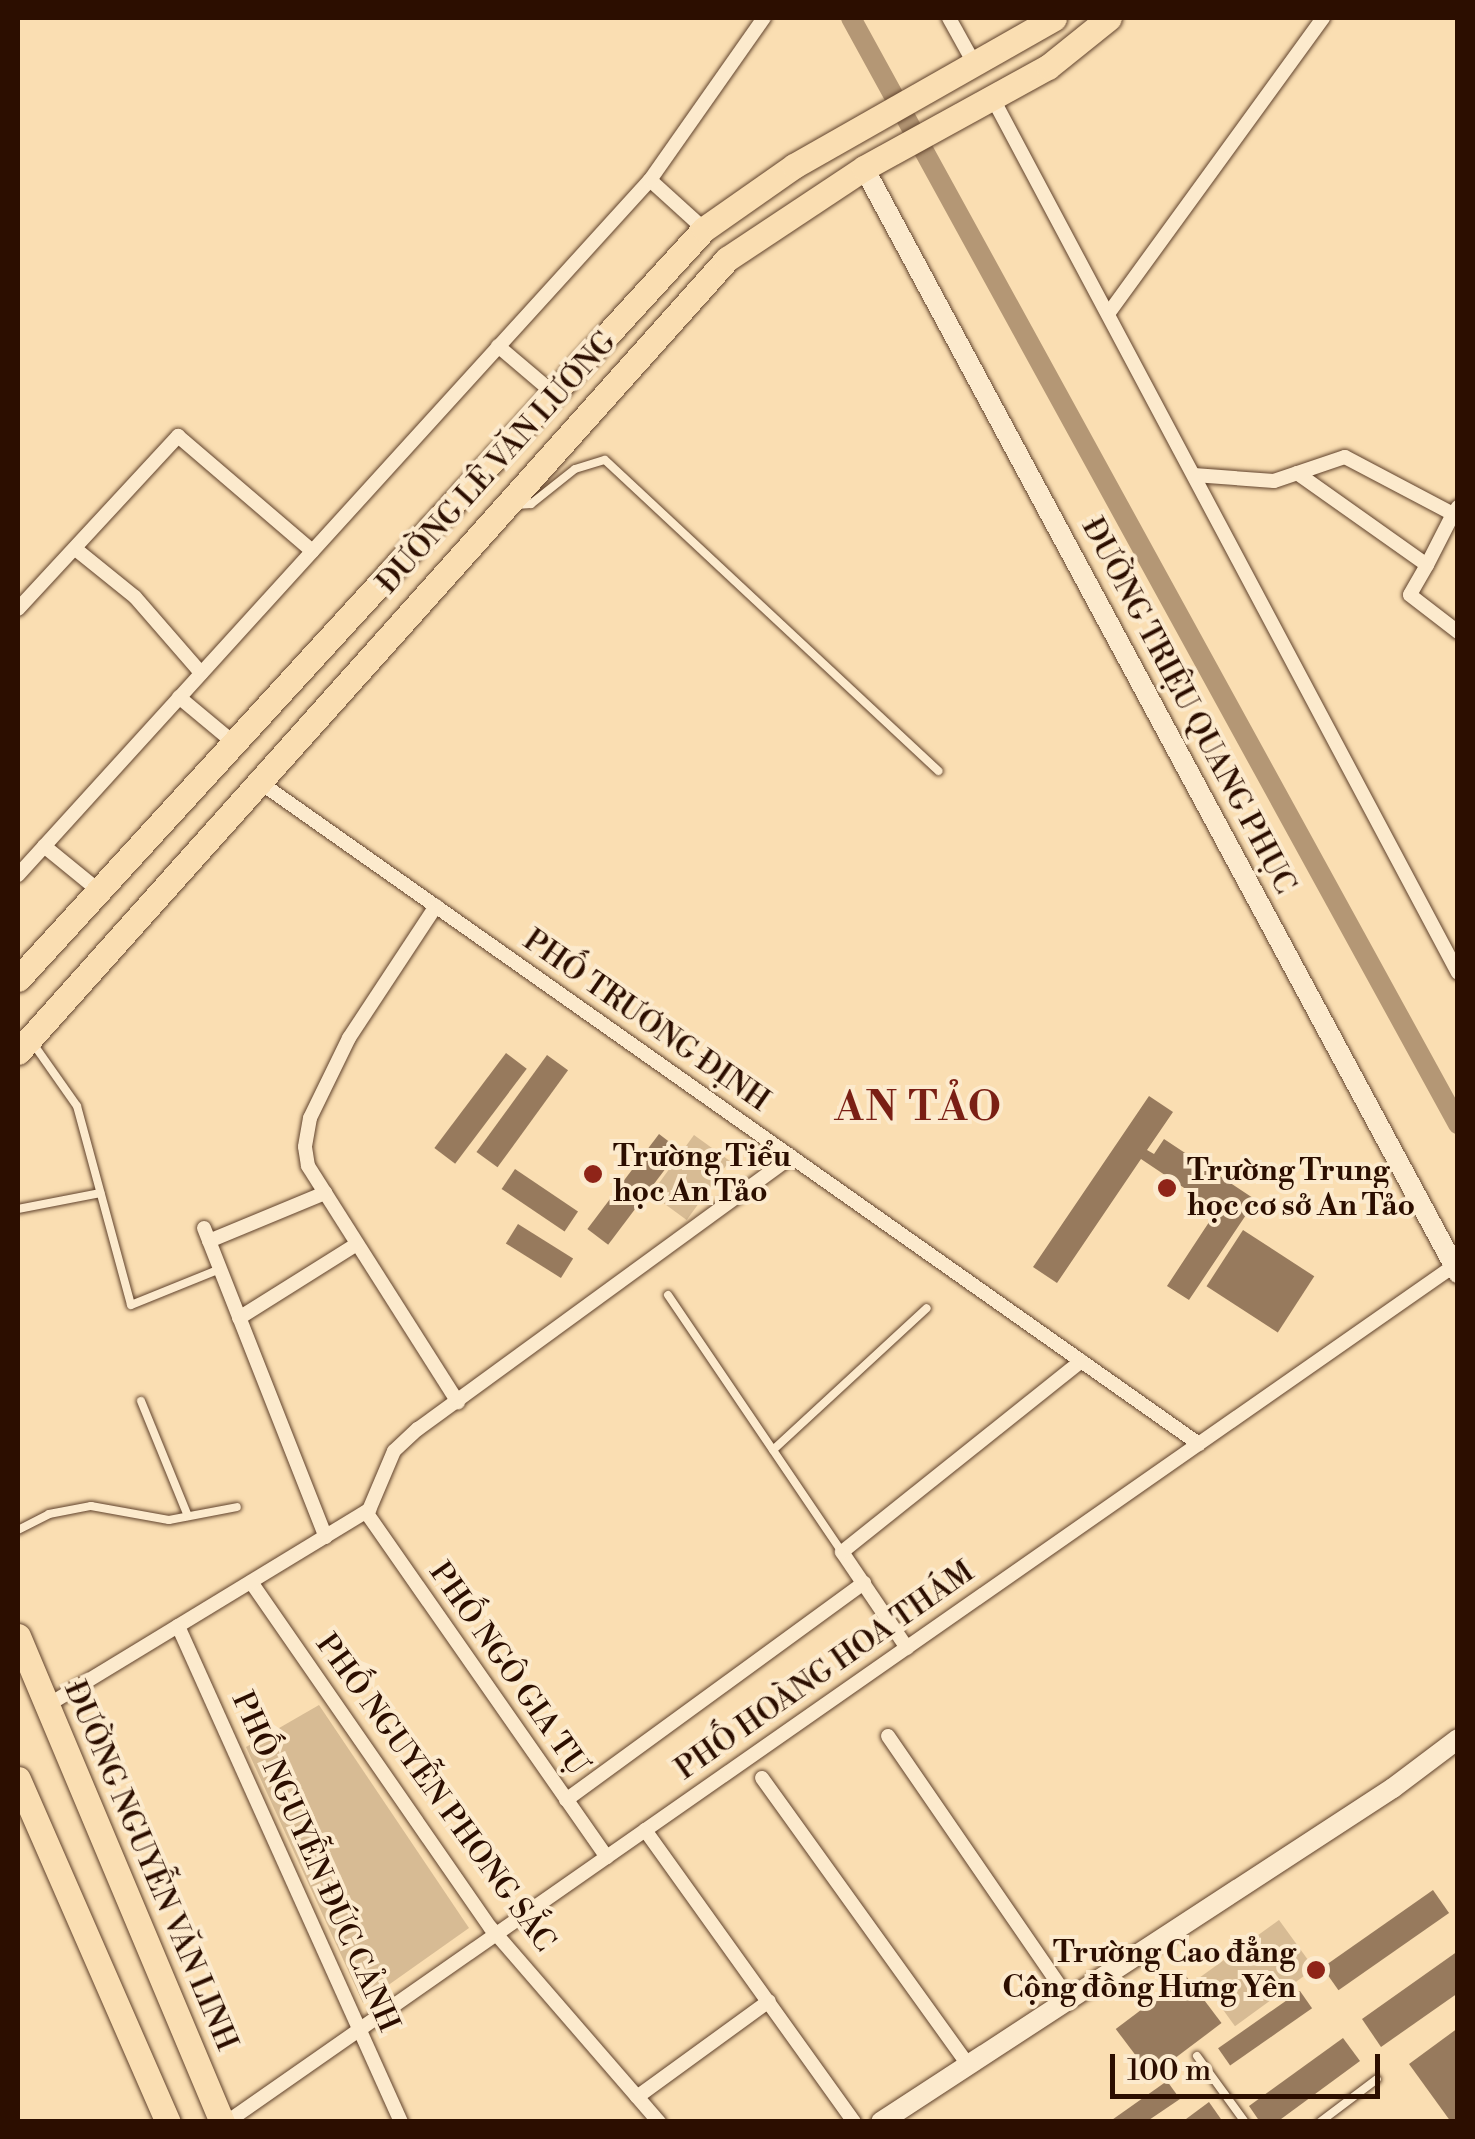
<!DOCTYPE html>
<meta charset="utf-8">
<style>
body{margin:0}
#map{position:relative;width:1475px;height:2139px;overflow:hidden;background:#fadeb2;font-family:"Libre Bodoni",serif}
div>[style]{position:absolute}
.green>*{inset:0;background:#d7bb94;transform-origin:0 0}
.canal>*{height:20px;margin:-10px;padding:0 10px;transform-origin:10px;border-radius:10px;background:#b49775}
.building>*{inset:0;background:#977a5d;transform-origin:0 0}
.roads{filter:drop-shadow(0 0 2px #60422c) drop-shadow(0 0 2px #60422c)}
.lane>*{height:8px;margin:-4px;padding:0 4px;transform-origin:4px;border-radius:4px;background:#fceacd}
.street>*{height:14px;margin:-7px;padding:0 7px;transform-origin:7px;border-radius:7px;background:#fceacd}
.secondary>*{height:20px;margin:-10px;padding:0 10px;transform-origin:10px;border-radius:10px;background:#fceacd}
.highway>*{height:25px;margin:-12.5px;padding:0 12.5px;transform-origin:12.5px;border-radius:12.5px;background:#fadeb2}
.dots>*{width:28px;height:28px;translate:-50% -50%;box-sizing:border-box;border:5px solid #fceacd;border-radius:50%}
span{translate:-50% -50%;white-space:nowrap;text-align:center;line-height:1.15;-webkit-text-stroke:8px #fceacd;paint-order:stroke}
.street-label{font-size:30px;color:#2c0e00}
.poi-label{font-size:30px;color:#2c0e00;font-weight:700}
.left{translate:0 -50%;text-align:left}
.right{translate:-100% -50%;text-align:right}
.district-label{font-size:40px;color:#7a1f14;font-weight:700;letter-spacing:2.5px}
.frame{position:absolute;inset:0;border:20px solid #2c0e00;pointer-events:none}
.scale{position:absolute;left:1110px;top:2054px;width:270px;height:45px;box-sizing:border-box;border:5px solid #2c0e00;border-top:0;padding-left:12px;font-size:30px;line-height:35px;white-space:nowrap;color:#2c0e00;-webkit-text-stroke:8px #fceacd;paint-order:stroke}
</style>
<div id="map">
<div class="green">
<div style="left:694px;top:1135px;width:44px;height:73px;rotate:36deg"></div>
<div style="clip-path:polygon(319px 1705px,469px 1928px,363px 2003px,246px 1747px)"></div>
<div style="left:1279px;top:1920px;width:60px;height:98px;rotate:54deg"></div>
</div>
<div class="canal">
<div style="left:851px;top:18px;width:1262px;rotate:61.24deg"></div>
</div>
<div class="building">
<div style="left:506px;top:1053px;width:26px;height:119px;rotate:37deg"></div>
<div style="left:547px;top:1055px;width:26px;height:120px;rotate:36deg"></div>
<div style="clip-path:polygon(1149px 1096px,1173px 1112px,1147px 1150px,1154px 1154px,1164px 1139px,1256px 1200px,1189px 1300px,1167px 1286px,1217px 1210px,1141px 1159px,1057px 1283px,1033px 1267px)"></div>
<div style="left:659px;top:1134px;width:26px;height:119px;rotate:37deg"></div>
<div style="left:515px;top:1169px;width:76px;height:24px;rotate:34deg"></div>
<div style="left:518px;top:1224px;width:65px;height:23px;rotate:32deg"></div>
<div style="left:1243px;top:1230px;width:85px;height:67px;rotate:33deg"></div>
<div style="left:1433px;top:1890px;width:28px;height:135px;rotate:55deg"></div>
<div style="clip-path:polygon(1458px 1951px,1458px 1993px,1381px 2047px,1362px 2019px)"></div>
<div style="left:1186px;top:1976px;width:59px;height:88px;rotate:53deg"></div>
<div style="left:1300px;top:1991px;width:21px;height:100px;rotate:55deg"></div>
<div style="clip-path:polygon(1458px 2028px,1458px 2122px,1451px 2122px,1409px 2064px)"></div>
<div style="clip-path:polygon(1343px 2038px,1360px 2061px,1277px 2122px,1260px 2122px,1249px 2106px)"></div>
<div style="clip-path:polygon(1167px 2081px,1180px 2099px,1146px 2122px,1109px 2122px)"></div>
<div style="clip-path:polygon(1209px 2102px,1223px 2122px,1182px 2122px)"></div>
</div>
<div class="roads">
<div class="lane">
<div style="left:516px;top:505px;width:15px;rotate:-4deg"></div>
<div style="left:531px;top:504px;width:56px;rotate:-38.5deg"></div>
<div style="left:575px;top:469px;width:31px;rotate:-17deg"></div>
<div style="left:605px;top:460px;width:456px;rotate:43deg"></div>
<div style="left:32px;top:1042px;width:78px;rotate:54.9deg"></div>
<div style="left:77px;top:1106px;width:206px;rotate:74.8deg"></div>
<div style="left:131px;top:1305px;width:96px;rotate:-22deg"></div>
<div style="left:18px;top:1209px;width:84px;rotate:-11deg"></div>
<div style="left:668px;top:1295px;width:310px;rotate:55.9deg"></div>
<div style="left:141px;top:1401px;width:124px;rotate:67.8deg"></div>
<div style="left:773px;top:1450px;width:209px;rotate:-42.7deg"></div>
<div style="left:18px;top:1530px;width:35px;rotate:-27deg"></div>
<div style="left:49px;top:1514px;width:43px;rotate:-10.8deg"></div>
<div style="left:91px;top:1506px;width:79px;rotate:10.2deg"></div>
<div style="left:169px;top:1520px;width:69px;rotate:-10.8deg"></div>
<div style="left:1197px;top:2056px;width:82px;rotate:54deg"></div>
<div style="left:1320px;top:2122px;width:71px;rotate:-37deg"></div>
</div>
<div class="street">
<div style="left:949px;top:18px;width:54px;rotate:61deg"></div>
<div style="left:992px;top:97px;width:992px;rotate:61.99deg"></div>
<div style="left:650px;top:180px;width:73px;rotate:42.2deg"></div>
<div style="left:1108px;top:314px;width:366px;rotate:-54deg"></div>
<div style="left:498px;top:346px;width:70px;rotate:40.3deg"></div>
<div style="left:1297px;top:473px;width:159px;rotate:35.3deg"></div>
<div style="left:1427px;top:565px;width:34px;rotate:120deg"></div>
<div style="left:1410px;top:595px;width:61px;rotate:37.6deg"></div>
<div style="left:1194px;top:475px;width:80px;rotate:4.3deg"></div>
<div style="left:1274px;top:481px;width:75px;rotate:-18.7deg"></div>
<div style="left:1345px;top:457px;width:122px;rotate:27.8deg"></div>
<div style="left:1453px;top:514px;width:9px;rotate:-54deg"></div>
<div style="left:78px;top:551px;width:73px;rotate:38.9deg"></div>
<div style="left:135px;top:597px;width:101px;rotate:49deg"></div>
<div style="left:1427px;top:565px;width:57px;rotate:-63deg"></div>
<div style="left:18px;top:609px;width:236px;rotate:-47.2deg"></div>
<div style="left:178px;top:436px;width:177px;rotate:40.6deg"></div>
<div style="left:179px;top:697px;width:70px;rotate:39.8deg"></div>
<div style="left:258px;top:781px;width:1151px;rotate:35.17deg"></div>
<div style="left:44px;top:846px;width:70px;rotate:39.2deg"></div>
<div style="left:18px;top:875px;width:939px;rotate:-47.72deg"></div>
<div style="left:650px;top:180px;width:198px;rotate:-54.9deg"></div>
<div style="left:436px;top:906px;width:158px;rotate:123.4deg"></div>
<div style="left:349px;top:1038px;width:89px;rotate:116deg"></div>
<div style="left:310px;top:1118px;width:29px;rotate:100deg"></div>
<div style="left:305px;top:1147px;width:19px;rotate:81deg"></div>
<div style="left:308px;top:1166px;width:280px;rotate:57.6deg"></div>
<div style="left:204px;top:1228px;width:332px;rotate:68.5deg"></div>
<div style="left:209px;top:1241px;width:126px;rotate:-22.5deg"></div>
<div style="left:239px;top:1318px;width:139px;rotate:-32.1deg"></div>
<div style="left:366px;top:1512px;width:421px;rotate:55.1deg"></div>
<div style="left:251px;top:1582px;width:421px;rotate:55.3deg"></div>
<div style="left:491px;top:1928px;width:257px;rotate:49.1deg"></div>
<div style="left:178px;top:1626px;width:544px;rotate:65.79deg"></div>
<div style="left:907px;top:1648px;width:116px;rotate:-124.1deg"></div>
<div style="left:842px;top:1552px;width:306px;rotate:-38.6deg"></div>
<div style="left:48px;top:1705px;width:376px;rotate:-31.3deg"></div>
<div style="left:369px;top:1510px;width:64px;rotate:-67deg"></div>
<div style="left:394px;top:1451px;width:33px;rotate:-43deg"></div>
<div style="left:418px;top:1429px;width:462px;rotate:-36.1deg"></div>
<div style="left:888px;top:1736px;width:319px;rotate:55.5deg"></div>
<div style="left:762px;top:1778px;width:353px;rotate:54.3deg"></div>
<div style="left:566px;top:1800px;width:369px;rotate:-36.1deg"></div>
<div style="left:645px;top:1830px;width:359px;rotate:54.4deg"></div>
<div style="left:637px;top:2097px;width:163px;rotate:-36deg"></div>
<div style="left:227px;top:2122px;width:1501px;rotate:-34.91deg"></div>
</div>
<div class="secondary">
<div style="left:864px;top:168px;width:1255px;rotate:61.74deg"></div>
<div style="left:881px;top:2122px;width:611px;rotate:-33.12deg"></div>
<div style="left:1393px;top:1788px;width:81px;rotate:-37deg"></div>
</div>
<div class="highway">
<div style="left:18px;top:979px;width:1016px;rotate:-47.55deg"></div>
<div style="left:704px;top:229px;width:110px;rotate:-35deg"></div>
<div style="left:794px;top:166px;width:299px;rotate:-29.6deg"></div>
<div style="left:18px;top:1052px;width:1064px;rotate:-48.2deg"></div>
<div style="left:727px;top:259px;width:164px;rotate:-33.6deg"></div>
<div style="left:864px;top:168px;width:210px;rotate:-28.8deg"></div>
<div style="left:1048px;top:67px;width:78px;rotate:-38.8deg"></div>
<div style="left:18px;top:1636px;width:527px;rotate:67.23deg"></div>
<div style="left:18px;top:1779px;width:374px;rotate:66.4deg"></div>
</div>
</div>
<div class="dots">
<div style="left:593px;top:1174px;background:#8f2418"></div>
<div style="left:1167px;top:1188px;background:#8f2418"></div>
<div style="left:1316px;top:1970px;background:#8f2418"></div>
</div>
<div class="street-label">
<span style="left:497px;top:463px;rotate:-48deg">ĐƯỜNG LÊ VĂN LƯƠNG</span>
<span style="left:1188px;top:706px;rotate:62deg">ĐƯỜNG TRIỆU QUANG PHỤC</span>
<span style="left:646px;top:1021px;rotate:35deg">PHỐ TRƯƠNG ĐỊNH</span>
<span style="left:508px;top:1669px;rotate:55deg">PHỐ NGÔ GIA TỰ</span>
<span style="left:825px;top:1671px;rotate:-35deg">PHỐ HOÀNG HOA THÁM</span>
<span style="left:435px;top:1793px;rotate:54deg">PHỐ NGUYỄN PHONG SẮC</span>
<span style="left:315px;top:1862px;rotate:66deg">PHỐ NGUYỄN ĐỨC CẢNH</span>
<span style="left:150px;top:1866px;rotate:67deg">ĐƯỜNG NGUYỄN VĂN LINH</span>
</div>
<div class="poi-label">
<span class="left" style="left:613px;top:1174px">Trường Tiểu<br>học An Tảo</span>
<span class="left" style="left:1187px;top:1188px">Trường Trung<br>học cơ sở An Tảo</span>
<span class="right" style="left:1296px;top:1970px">Trường Cao đẳng<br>Cộng đồng Hưng Yên</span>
</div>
<div class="district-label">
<span style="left:919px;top:1108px">AN TẢO</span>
</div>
<div class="frame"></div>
<div class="scale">100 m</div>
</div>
